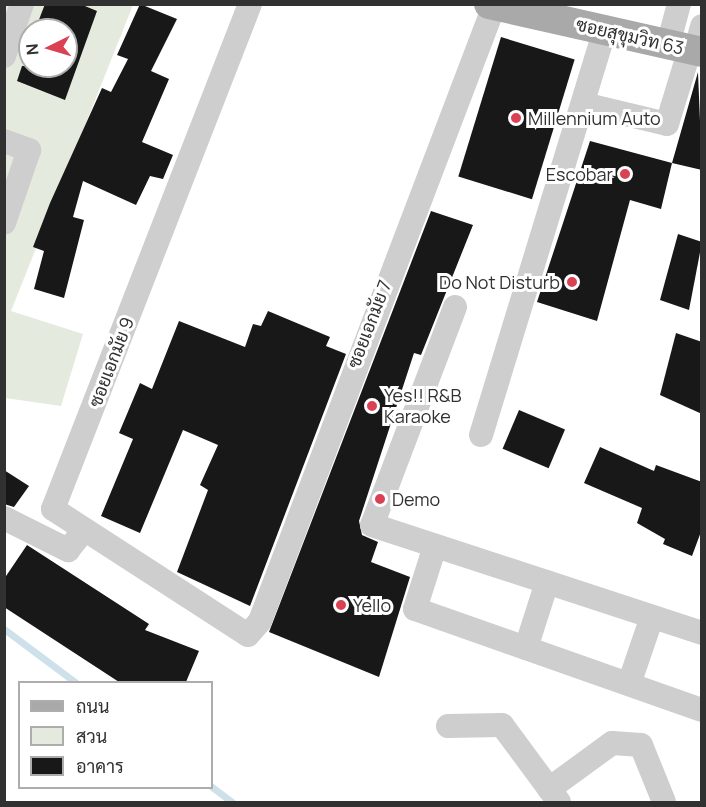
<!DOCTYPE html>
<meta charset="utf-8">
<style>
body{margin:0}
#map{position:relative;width:706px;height:807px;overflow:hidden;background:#fff;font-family:Manrope,Sarabun,sans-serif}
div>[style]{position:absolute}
.green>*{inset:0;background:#e5eade}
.stream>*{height:7px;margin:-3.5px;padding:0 3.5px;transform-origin:3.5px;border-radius:3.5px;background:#cee1eb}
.building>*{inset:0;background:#181818;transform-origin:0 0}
.minor>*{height:24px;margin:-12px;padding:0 12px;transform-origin:12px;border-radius:12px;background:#cecece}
.major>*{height:30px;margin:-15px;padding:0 15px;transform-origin:15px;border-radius:15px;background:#a9a9a9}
.dots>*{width:16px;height:16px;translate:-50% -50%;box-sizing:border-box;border:3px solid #fff;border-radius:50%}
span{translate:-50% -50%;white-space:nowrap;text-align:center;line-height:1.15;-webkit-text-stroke:6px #fff;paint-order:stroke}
.street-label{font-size:18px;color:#313131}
.poi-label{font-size:18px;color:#313131}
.left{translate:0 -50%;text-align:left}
.right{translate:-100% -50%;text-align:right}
.frame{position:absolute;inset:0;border:6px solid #313131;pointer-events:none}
.legend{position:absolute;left:18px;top:681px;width:195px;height:108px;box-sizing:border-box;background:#fff;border:2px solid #adadad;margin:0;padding:8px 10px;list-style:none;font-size:18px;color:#313131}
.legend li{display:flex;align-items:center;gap:12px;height:30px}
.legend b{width:30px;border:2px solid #adadad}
.north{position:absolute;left:18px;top:18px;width:60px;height:60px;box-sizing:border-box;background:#fff;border:2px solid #adadad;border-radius:50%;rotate:265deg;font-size:16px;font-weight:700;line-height:24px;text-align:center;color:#313131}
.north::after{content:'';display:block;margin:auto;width:21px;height:27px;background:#da4153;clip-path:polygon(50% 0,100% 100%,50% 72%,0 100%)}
</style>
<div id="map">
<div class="green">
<div style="clip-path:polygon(evenodd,5px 5px,133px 5px,11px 311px,83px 334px,61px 406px,5px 398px,5px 5px,30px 30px,66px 30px,66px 66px,30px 66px,30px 30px)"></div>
</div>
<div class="stream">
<div style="left:4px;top:629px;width:89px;rotate:36.7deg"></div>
<div style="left:212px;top:787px;width:25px;rotate:37deg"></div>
</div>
<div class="building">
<div style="clip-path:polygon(45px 4px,80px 4px,97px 11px,65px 100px,17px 81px,22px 66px,66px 66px,66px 30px,35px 30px)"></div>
<div style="clip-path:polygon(140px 4px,177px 19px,151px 71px,169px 79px,142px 142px,173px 155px,163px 179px,150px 176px,136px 205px,83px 181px,73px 217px,84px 220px,64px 298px,34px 289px,44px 251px,33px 247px,50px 203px,102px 88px,111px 92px,128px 59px,117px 55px)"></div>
<div style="left:501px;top:37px;width:77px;height:146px;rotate:17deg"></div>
<div style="clip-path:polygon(698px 72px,702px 170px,672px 163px,661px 209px,630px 200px,597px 321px,537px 302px,590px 141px,672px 163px)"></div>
<div style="clip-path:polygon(431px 211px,473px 225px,421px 355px,414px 353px,359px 521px,362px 535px,378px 542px,371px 562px,410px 577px,379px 677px,269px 632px)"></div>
<div style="clip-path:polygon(678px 234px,702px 242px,689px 310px,660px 300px)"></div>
<div style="clip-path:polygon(268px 311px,330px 337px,326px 346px,346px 354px,250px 606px,177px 572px,208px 490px,200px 485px,218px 445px,183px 430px,140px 533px,101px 516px,133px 439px,119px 433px,140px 383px,152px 389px,179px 321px,245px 347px,253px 324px,261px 326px)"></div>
<div style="clip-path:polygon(676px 333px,702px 342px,702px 414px,660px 395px)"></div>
<div style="left:519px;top:410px;width:50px;height:42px;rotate:23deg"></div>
<div style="clip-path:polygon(600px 447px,654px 471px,656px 465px,702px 482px,702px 529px,692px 556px,663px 544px,665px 539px,637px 523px,642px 508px,584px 483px)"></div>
<div style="clip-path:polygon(4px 470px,29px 486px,14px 507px,4px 504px)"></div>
<div style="clip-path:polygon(27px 545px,149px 624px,145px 630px,199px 651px,186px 682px,119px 682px,4px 607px,4px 579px)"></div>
</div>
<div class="minor">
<div style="left:250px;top:4px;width:542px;rotate:111.31deg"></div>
<div style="left:53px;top:509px;width:232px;rotate:32.9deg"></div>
<div style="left:248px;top:635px;width:18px;rotate:-49deg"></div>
<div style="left:260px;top:621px;width:658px;rotate:-69.17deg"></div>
<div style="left:668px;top:45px;width:42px;rotate:-75deg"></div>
<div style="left:695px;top:51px;width:26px;rotate:-74deg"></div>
<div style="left:4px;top:56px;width:55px;rotate:-70.9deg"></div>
<div style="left:583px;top:104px;width:86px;rotate:13.4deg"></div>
<div style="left:667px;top:124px;width:78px;rotate:-73deg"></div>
<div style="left:4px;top:141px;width:27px;rotate:20deg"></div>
<div style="left:29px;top:150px;width:77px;rotate:108.9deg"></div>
<div style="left:455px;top:307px;width:233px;rotate:110.8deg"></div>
<div style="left:372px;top:525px;width:347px;rotate:18.1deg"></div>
<div style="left:481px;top:435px;width:424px;rotate:-73deg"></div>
<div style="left:4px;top:518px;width:72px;rotate:26.6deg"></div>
<div style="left:68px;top:550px;width:26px;rotate:-51deg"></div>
<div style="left:435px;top:546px;width:66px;rotate:107.6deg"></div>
<div style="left:415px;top:609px;width:304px;rotate:19.4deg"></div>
<div style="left:526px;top:648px;width:69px;rotate:-72.3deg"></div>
<div style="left:629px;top:684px;width:71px;rotate:-71.1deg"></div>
<div style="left:448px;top:726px;width:54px;rotate:-1.1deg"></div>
<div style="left:502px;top:725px;width:96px;rotate:53.5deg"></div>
<div style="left:549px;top:789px;width:78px;rotate:-36.1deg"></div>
<div style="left:612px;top:743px;width:29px;rotate:4deg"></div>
<div style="left:641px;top:745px;width:61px;rotate:68deg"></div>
</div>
<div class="major">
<div style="left:489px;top:4px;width:218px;rotate:12.7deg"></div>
</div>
<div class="dots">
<div style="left:516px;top:118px;background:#da4153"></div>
<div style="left:625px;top:174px;background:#da4153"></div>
<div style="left:572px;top:282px;background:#da4153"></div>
<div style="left:372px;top:406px;background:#da4153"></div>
<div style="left:380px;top:499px;background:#da4153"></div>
<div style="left:341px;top:605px;background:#da4153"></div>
</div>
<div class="street-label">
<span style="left:630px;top:36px;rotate:13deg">ซอยสุขุมวิท 63</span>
<span style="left:369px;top:324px;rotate:-69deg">ซอยเอกมัย 7</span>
<span style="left:111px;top:362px;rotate:-69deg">ซอยเอกมัย 9</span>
</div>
<div class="poi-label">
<span class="left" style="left:528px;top:118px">Millennium Auto</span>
<span class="right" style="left:613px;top:174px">Escobar</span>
<span class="right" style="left:560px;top:282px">Do Not Disturb</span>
<span class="left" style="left:384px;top:406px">Yes!! R&amp;B<br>Karaoke</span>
<span class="left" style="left:392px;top:499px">Demo</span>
<span class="left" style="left:353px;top:605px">Yello</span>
</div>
<div class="frame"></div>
<ul class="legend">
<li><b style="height:8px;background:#a9a9a9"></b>ถนน</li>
<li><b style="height:16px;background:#e5eade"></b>สวน</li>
<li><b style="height:16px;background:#181818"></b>อาคาร</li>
</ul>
<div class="north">N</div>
</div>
